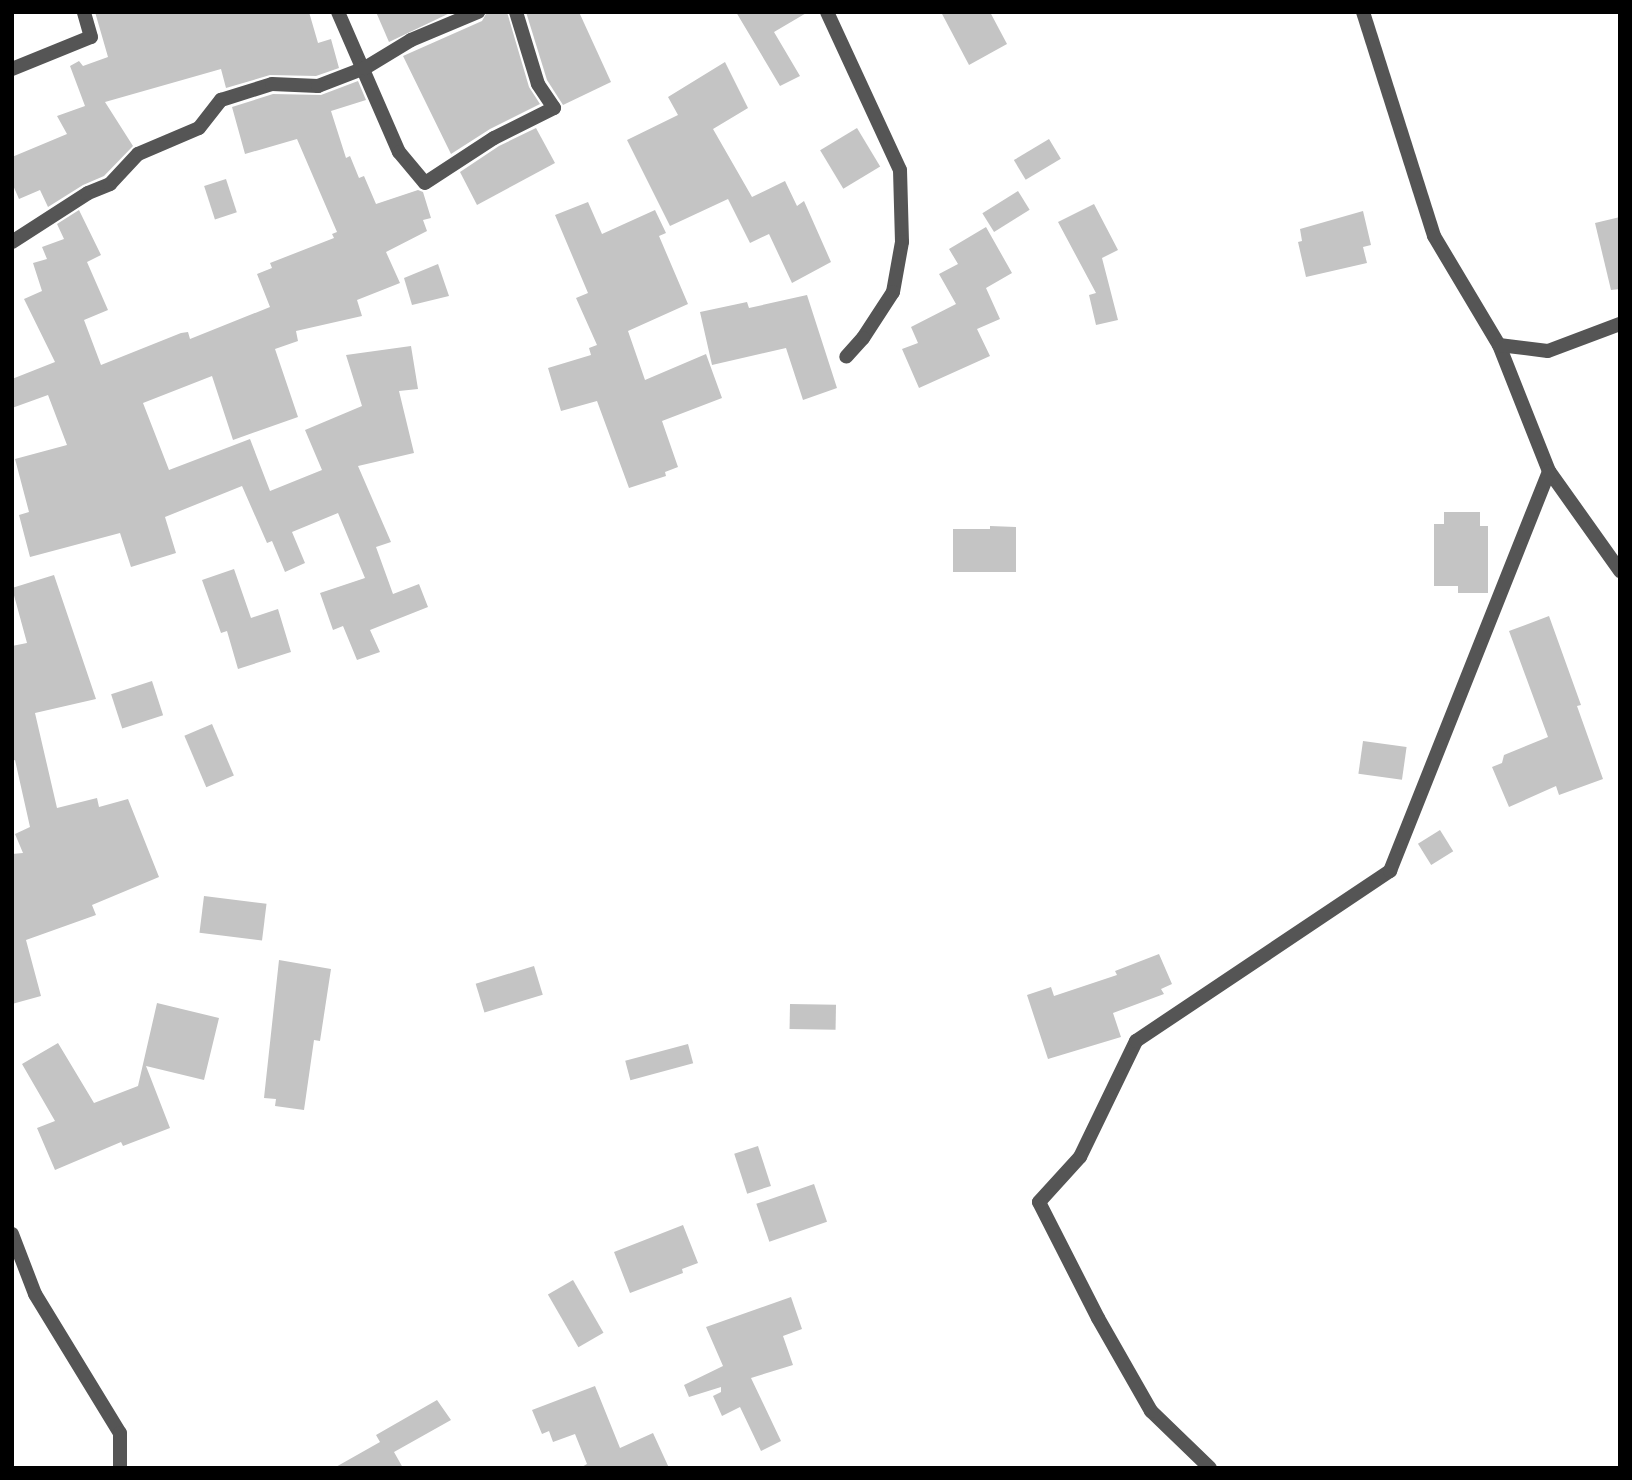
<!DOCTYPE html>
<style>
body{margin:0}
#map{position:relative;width:1632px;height:1480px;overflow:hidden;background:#fff;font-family:"Fira Sans Condensed",sans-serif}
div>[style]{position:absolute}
.building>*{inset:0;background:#c4c4c4;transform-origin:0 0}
.minor>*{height:14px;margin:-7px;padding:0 7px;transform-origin:7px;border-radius:7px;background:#555}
span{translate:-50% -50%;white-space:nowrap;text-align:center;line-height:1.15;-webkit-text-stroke:5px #fff;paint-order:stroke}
.frame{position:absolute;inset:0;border:14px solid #000;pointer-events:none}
</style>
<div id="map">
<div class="building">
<div style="clip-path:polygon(95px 12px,309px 12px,318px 43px,331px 39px,339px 68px,316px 76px,270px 75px,226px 88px,221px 69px,105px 102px,133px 146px,104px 176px,83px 185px,48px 207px,40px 190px,19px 199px,12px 183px,12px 157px,67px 134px,57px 116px,85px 106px,70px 66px,79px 61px,83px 66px,108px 57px)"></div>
<div style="clip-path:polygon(376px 12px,452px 12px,389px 42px)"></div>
<div style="clip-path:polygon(487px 12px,507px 12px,529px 87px,540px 104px,490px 129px,451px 154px,403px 56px,482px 21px)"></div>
<div style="clip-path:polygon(526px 12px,579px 12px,611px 82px,563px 105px,547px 80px)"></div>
<div style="clip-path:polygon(736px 12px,808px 12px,774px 32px,800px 76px,780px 86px)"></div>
<div style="clip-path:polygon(941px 12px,990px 12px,1007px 44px,969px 65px)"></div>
<div style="clip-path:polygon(725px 62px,748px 108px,713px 129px,752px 197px,785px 181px,797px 206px,804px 201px,831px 262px,792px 283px,769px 234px,750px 243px,728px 199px,670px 226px,627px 140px,678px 115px,668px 97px)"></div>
<div style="clip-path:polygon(358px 81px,366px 100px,331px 111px,346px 158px,350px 156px,359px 178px,364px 176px,376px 204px,418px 190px,423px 192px,431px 218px,423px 220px,427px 231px,386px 252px,400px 283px,357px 300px,362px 316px,296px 331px,298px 341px,275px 349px,298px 417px,233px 440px,212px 376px,143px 403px,169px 470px,250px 439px,270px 491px,322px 470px,305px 430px,362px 406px,346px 355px,411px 346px,418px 389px,399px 391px,414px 453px,358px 466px,391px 542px,376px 547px,393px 594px,419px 584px,428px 607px,370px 630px,380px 652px,357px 660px,343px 626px,333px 630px,320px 593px,365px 578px,338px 513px,292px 532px,305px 563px,285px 572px,272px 541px,267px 543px,242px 486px,165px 517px,176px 553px,131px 567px,120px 533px,30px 557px,19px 515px,29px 512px,15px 459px,67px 445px,48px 395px,12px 408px,12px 379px,55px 362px,24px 299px,42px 291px,33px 263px,47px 259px,42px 247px,64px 239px,57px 224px,79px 210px,101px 255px,87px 262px,108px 310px,84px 320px,101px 365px,181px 333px,188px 332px,190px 339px,270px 307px,257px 274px,272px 268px,270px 263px,334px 238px,332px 234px,337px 232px,297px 139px,245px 154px,232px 107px,273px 94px,321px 95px)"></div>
<div style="clip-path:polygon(536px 128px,555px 163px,477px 205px,460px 172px,499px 146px)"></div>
<div style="left:857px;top:128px;width:45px;height:43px;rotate:59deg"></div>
<div style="left:1049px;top:139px;width:23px;height:41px;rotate:59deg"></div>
<div style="left:226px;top:179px;width:35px;height:23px;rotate:72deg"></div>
<div style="left:1018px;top:191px;width:22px;height:42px;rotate:58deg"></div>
<div style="clip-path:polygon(588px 202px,602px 234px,655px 210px,666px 233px,659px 236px,688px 304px,628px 331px,645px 380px,706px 354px,722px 398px,662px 421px,678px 467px,665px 472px,666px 476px,629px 488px,597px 401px,561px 411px,548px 368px,591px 355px,589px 348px,597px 345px,576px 298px,588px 293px,555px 215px)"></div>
<div style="clip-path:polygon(1094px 204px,1118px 250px,1102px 258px,1118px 320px,1096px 325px,1089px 295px,1096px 293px,1058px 222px)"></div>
<div style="clip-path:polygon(1363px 211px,1371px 245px,1363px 247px,1367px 263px,1306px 277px,1298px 242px,1302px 241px,1300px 229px)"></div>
<div style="clip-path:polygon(1620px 217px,1620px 289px,1611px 290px,1595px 223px)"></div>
<div style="clip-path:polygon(986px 227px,1012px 273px,986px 288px,1000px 319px,977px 329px,990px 356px,919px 388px,902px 349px,918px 343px,911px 327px,956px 304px,939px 274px,958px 264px,949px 249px)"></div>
<div style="clip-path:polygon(438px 264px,449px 296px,412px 305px,404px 278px)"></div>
<div style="clip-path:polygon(807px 295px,837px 388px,803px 400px,786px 348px,712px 365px,700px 312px,747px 302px,749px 308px)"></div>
<div style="clip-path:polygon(1444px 512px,1480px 512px,1480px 526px,1488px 526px,1488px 593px,1458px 593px,1458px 586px,1434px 586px,1434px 524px,1444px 524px)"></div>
<div style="clip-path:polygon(990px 526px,1016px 527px,1016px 572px,953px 572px,953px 529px,990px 529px)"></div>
<div style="clip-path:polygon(234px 569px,251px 618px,278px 609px,291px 652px,238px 669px,227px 631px,221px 633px,202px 580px)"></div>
<div style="clip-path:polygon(54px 575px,96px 699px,35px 713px,57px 808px,97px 798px,99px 807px,128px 799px,159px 877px,92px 905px,96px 915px,26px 940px,41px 996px,12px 1004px,12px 854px,23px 853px,15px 834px,30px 827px,15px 760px,12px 761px,12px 646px,27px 643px,12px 588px)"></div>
<div style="clip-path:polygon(1549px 616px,1581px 705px,1577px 706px,1603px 779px,1559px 795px,1556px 786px,1509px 807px,1492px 767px,1502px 763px,1504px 755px,1548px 737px,1509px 631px)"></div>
<div style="left:152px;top:681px;width:36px;height:43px;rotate:72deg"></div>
<div style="left:212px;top:724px;width:56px;height:30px;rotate:67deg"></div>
<div style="left:1363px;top:741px;width:44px;height:33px;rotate:8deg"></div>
<div style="left:1440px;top:830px;width:25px;height:26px;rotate:58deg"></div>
<div style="left:204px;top:896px;width:63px;height:37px;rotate:7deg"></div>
<div style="clip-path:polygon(1159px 954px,1172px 984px,1161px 989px,1164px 994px,1113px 1013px,1121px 1037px,1048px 1059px,1027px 995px,1051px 987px,1054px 996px,1117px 975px,1115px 971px)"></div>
<div style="clip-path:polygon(279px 960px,331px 969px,320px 1041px,314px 1040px,304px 1110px,275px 1106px,276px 1099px,264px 1098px)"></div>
<div style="left:534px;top:966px;width:30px;height:61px;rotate:73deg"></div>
<div style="clip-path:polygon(157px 1003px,219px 1018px,204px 1080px,146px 1066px,170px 1128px,123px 1146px,121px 1142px,55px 1170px,37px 1128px,55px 1121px,22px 1064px,58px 1043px,94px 1103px,138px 1086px)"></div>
<div style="left:790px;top:1004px;width:46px;height:25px;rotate:1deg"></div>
<div style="left:688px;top:1044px;width:20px;height:65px;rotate:75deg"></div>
<div style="left:758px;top:1146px;width:42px;height:25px;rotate:72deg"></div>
<div style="left:814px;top:1184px;width:40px;height:61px;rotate:71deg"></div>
<div style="clip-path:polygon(683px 1225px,698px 1263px,682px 1269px,683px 1273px,630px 1293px,614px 1252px)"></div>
<div style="left:573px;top:1280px;width:61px;height:29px;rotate:60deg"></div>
<div style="clip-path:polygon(791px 1297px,802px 1329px,783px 1336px,793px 1365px,751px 1378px,781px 1441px,761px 1451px,740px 1407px,722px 1416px,713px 1396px,721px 1392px,721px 1387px,689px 1397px,684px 1385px,723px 1366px,706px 1327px)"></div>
<div style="clip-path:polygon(595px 1386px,620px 1448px,653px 1433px,669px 1468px,580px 1468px,587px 1464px,575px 1434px,553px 1442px,549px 1431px,542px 1434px,532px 1410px)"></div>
<div style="clip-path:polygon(437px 1400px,451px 1420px,394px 1452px,403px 1468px,334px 1468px,380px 1442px,376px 1435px)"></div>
</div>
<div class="minor">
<div style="left:338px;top:12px;width:153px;rotate:66.5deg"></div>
<div style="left:399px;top:152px;width:40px;rotate:50deg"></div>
<div style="left:425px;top:183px;width:82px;rotate:-33.1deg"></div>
<div style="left:494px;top:138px;width:67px;rotate:-26.6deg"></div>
<div style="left:554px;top:108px;width:29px;rotate:-124deg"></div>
<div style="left:538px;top:84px;width:75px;rotate:-107deg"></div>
<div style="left:827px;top:12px;width:174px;rotate:65.2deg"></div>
<div style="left:900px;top:170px;width:72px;rotate:88.4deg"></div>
<div style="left:902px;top:242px;width:51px;rotate:100.2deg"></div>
<div style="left:893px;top:292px;width:55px;rotate:123.1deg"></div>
<div style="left:863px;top:338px;width:25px;rotate:132deg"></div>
<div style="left:1363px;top:12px;width:235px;rotate:72.4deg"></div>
<div style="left:1434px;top:236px;width:127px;rotate:59.2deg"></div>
<div style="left:1499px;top:345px;width:136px;rotate:68.4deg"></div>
<div style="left:1549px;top:471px;width:123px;rotate:54.6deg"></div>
<div style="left:12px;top:69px;width:85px;rotate:-22.1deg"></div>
<div style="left:91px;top:37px;width:26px;rotate:-106deg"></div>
<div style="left:12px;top:242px;width:90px;rotate:-32.8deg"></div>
<div style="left:88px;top:193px;width:24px;rotate:-22deg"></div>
<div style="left:110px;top:184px;width:41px;rotate:-47deg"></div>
<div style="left:138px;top:154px;width:66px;rotate:-23.1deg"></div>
<div style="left:199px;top:128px;width:36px;rotate:-52deg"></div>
<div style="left:221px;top:100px;width:53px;rotate:-17.4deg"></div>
<div style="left:272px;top:84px;width:46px;rotate:2.5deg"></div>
<div style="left:318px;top:86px;width:50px;rotate:-21deg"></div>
<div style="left:365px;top:68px;width:54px;rotate:-31.3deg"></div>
<div style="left:411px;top:40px;width:73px;rotate:-22.7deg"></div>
<div style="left:1499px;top:345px;width:49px;rotate:7deg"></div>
<div style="left:1548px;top:351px;width:77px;rotate:-20.6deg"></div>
<div style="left:12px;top:1234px;width:64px;rotate:69deg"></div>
<div style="left:35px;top:1294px;width:163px;rotate:58.6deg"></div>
<div style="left:120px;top:1433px;width:35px;rotate:90deg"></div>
<div style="left:1210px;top:1468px;width:82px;rotate:-136deg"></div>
<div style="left:1151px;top:1411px;width:107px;rotate:-119.7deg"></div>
<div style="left:1098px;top:1318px;width:130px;rotate:-117deg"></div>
<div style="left:1039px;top:1202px;width:61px;rotate:-47.7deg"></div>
<div style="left:1080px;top:1157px;width:129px;rotate:-64.2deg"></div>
<div style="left:1136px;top:1041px;width:306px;rotate:-33.8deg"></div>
<div style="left:1390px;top:871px;width:430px;rotate:-68.3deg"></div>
</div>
<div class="frame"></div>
</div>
